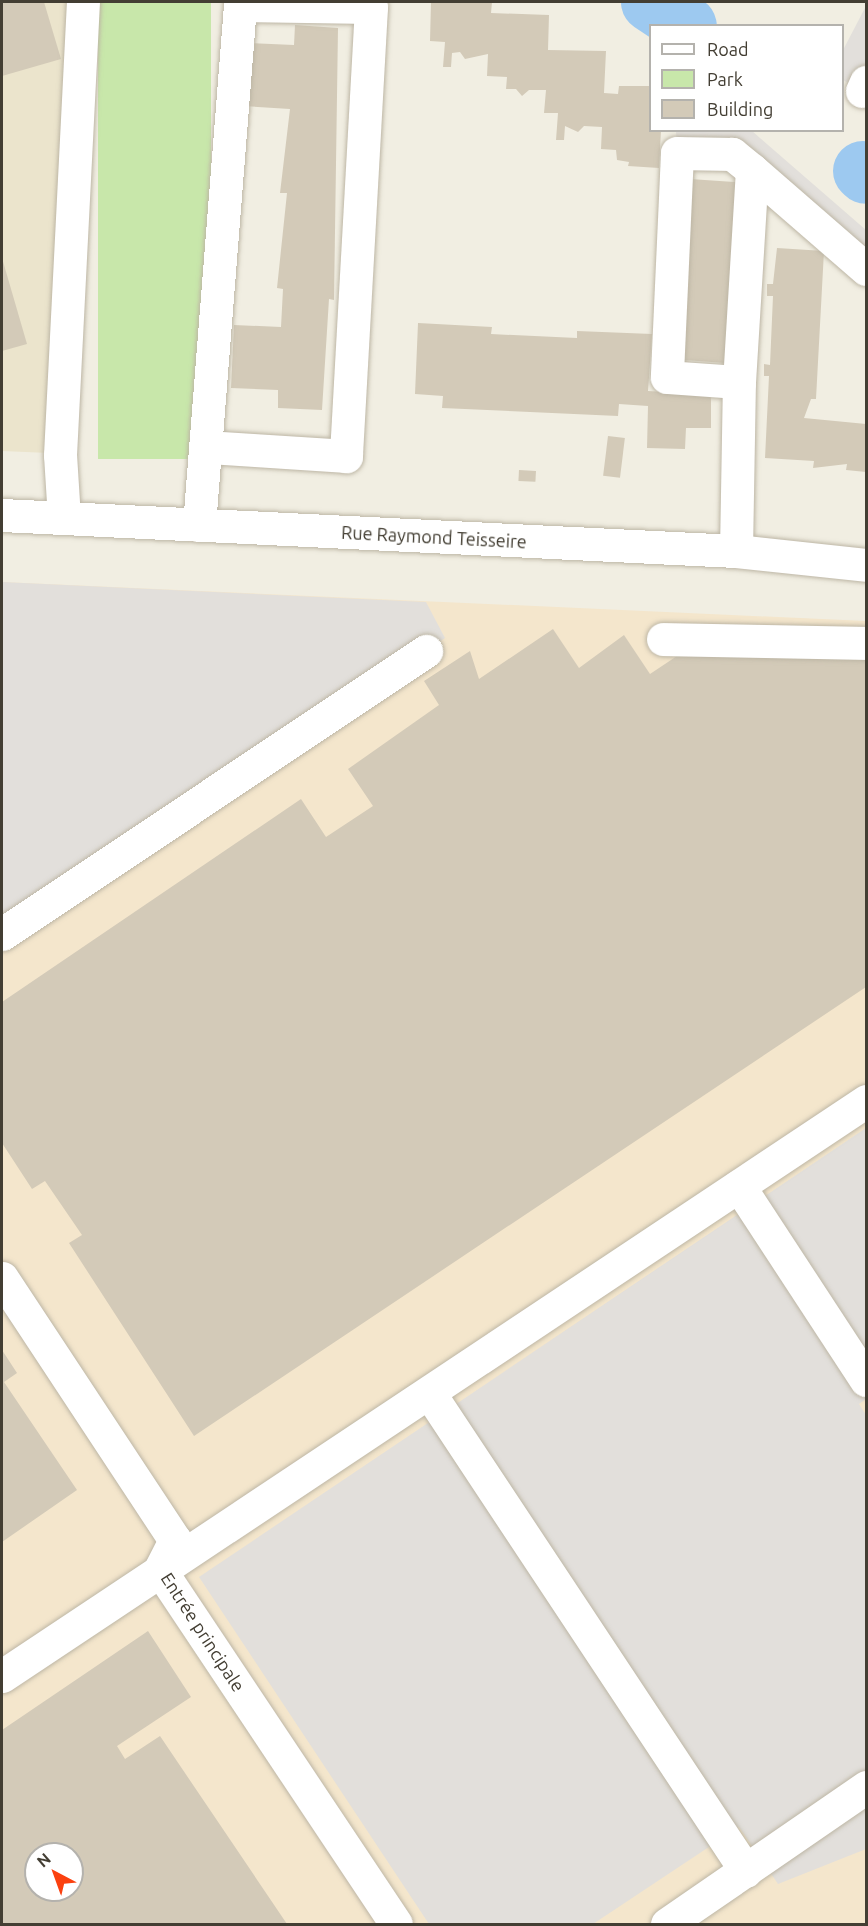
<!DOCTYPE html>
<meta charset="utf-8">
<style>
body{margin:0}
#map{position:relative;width:868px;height:1926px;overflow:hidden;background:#f1eee2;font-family:Ubuntu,sans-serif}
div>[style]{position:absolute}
.commercial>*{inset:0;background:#f4e6cc}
.education>*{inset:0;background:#ebe4cc}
.green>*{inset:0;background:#c8e7aa;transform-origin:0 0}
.parking>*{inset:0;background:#e2dfdb}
.river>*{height:60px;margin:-30px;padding:0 30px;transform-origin:30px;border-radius:30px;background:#9dc9f0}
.building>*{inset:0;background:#d3cab8;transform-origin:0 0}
.roads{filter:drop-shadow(0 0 2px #bdb6a5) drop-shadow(0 0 2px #bdb6a5)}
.minor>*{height:33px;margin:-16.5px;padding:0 16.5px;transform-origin:16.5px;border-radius:16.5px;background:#fff}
span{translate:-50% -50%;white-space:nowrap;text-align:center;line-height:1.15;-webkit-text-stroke:5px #fff;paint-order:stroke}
.street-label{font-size:18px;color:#433e33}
.frame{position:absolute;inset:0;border:3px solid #433e33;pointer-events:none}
.legend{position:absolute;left:649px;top:24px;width:195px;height:108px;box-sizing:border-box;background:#fff;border:2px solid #b4b2ad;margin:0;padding:8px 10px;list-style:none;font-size:18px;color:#433e33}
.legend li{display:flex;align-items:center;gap:12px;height:30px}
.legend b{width:30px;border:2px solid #b4b2ad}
.north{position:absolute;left:24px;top:1842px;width:60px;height:60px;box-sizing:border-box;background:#fff;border:2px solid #b4b2ad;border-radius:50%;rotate:319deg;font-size:16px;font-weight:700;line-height:24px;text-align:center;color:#433e33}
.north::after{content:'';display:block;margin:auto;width:21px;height:27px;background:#fb410f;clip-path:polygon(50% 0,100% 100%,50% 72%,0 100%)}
</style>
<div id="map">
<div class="commercial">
<div style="clip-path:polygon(evenodd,2px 582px,866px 621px,866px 1924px,2px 1924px,2px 582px,36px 1854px,72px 1854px,72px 1890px,36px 1890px,36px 1854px)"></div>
</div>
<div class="education">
<div style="clip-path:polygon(2px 2px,70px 2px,49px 453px,2px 451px)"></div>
</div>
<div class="green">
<div style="left:98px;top:2px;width:113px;height:457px"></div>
</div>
<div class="parking">
<div style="clip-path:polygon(866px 6px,866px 82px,862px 91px,843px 80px,842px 52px)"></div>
<div style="clip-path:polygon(676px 131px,752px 131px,866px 230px,866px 270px,732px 154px,677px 153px)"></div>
<div style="clip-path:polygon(2px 582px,426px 602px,445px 638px,2px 934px)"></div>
<div style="clip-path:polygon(866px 1128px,866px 1399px,859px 1404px,866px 1415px,866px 1849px,778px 1884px,739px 1827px,593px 1924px,429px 1924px,199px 1577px)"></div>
</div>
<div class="river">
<div style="left:651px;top:2px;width:43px;rotate:33.7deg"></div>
<div style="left:863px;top:171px;width:4px;rotate:45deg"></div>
</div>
<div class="building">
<div style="clip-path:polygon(2px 2px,44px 2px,61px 59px,2px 76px)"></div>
<div style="clip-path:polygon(431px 2px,492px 2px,491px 13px,549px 15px,548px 50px,606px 51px,604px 93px,618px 94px,619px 86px,650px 86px,650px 130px,661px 130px,659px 168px,628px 166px,629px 162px,617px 160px,616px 150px,601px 149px,602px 127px,584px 126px,578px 132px,565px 126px,564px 140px,556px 140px,558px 113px,544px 113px,546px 90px,529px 90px,522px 96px,516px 89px,506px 89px,507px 77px,487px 76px,488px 54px,465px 59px,460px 52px,452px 53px,451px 67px,443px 67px,445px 42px,430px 41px)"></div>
<div style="clip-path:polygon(295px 25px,338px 28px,334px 300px,329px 299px,322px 410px,278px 408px,278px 390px,231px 388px,234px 325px,281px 327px,283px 289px,277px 288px,287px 193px,280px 193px,290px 109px,244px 106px,246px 43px,294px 45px)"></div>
<div style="left:690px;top:179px;width:48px;height:181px;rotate:4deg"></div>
<div style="clip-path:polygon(777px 248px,824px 251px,816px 399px,811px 399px,804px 418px,866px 424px,866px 472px,846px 470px,847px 464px,813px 468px,814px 461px,765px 458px,769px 376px,764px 376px,764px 364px,770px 365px,773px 296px,767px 296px,767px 284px,773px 284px)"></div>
<div style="clip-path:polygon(2px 258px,27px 344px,2px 351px)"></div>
<div style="clip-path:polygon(418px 323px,492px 327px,491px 334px,577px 338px,577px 331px,652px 334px,648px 391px,711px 395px,711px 428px,686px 428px,685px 449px,647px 448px,648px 406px,619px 404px,618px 416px,442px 408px,443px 396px,415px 394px)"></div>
<div style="left:608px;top:436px;width:17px;height:40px;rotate:7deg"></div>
<div style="left:519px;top:470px;width:17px;height:11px;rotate:3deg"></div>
<div style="clip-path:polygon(553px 629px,579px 668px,624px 635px,650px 674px,677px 656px,866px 656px,866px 987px,194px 1436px,69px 1243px,82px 1235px,45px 1181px,32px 1189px,2px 1143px,2px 1002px,301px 799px,326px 837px,373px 806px,348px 769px,439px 705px,424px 681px,470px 651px,479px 679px)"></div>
<div style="clip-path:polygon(2px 1350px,17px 1373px,4px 1382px,77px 1490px,2px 1542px)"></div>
<div style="clip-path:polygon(evenodd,148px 1631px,191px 1697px,117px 1746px,125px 1759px,160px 1736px,287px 1924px,2px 1924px,2px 1730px,148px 1631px,36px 1854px,72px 1854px,72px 1890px,36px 1890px,36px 1854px)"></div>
</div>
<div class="roads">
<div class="minor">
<div style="left:862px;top:91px;width:10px;rotate:-66deg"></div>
<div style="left:752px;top:170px;width:151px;rotate:41deg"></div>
<div style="left:2px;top:515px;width:735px;rotate:2.81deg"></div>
<div style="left:736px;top:551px;width:131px;rotate:6.1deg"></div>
<div style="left:64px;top:518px;width:63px;rotate:-93.6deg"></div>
<div style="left:60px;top:455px;width:454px;rotate:-87.1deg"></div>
<div style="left:199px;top:525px;width:522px;rotate:-85.49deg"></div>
<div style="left:240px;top:5px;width:131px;rotate:0.9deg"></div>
<div style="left:371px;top:7px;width:450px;rotate:93.2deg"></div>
<div style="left:346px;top:456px;width:140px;rotate:-176.3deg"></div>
<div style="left:736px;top:551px;width:169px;rotate:-89deg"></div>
<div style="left:739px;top:382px;width:212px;rotate:-86.5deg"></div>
<div style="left:752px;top:170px;width:26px;rotate:-141deg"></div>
<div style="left:732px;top:154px;width:55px;rotate:-179deg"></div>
<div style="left:677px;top:153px;width:224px;rotate:92.6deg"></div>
<div style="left:667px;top:377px;width:72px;rotate:4deg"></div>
<div style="left:663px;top:639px;width:203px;rotate:1.1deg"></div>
<div style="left:2px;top:934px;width:510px;rotate:-33.72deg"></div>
<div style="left:739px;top:1186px;width:232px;rotate:56.8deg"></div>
<div style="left:2px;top:1278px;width:314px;rotate:56.6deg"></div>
<div style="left:175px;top:1540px;width:34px;rotate:117deg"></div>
<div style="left:160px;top:1570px;width:425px;rotate:56.3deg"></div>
<div style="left:430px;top:1394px;width:572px;rotate:56.48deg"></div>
<div style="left:2px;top:1676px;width:1038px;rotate:-33.64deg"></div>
<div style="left:667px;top:1924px;width:242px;rotate:-34.5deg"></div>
</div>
</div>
<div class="street-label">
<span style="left:434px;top:537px;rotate:3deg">Rue Raymond Teisseire</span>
<span style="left:203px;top:1632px;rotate:57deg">Entrée principale</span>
</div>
<div class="frame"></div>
<ul class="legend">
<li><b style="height:8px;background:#fff"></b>Road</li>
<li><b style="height:16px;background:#c8e7aa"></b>Park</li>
<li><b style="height:16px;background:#d3cab8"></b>Building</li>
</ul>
<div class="north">N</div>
</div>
